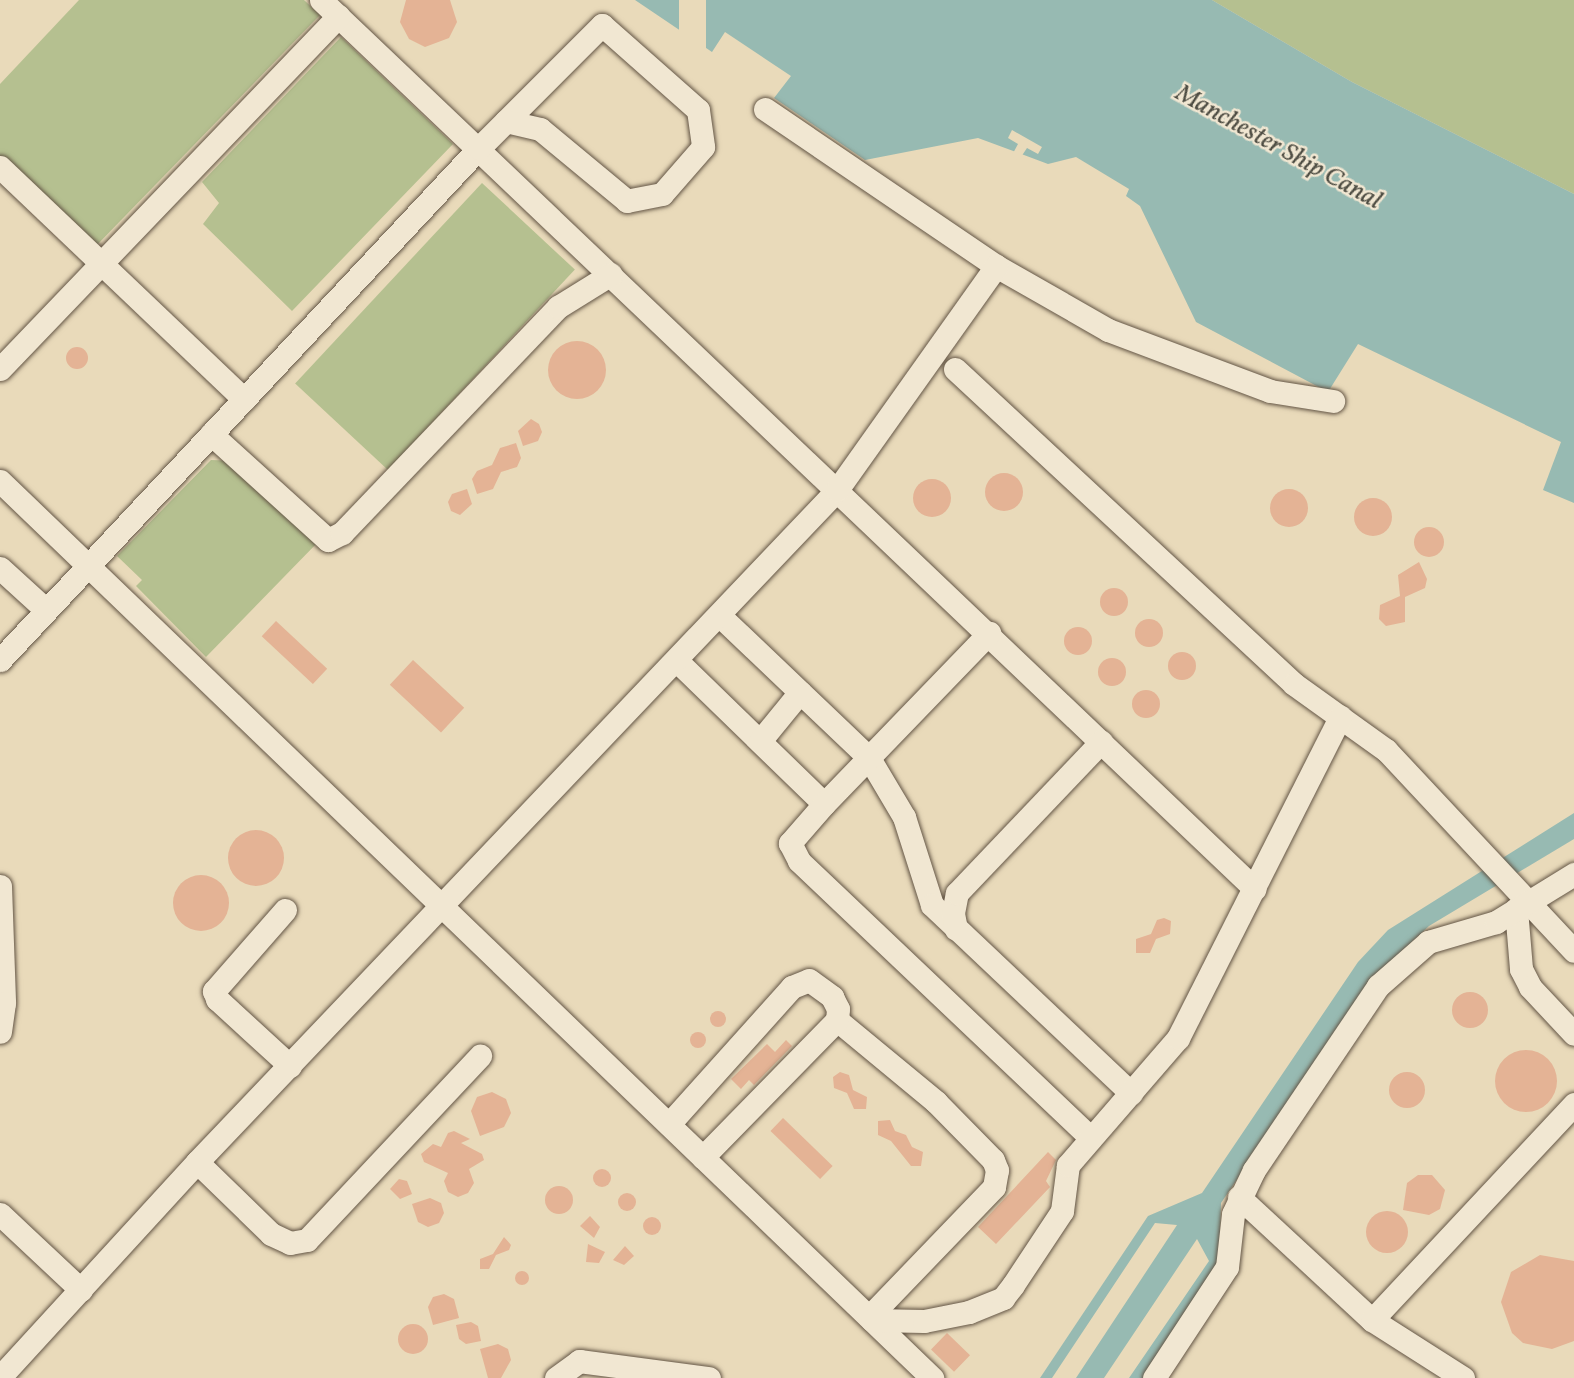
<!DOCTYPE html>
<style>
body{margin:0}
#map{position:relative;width:1574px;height:1378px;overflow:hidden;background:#e9daba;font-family:Vollkorn,serif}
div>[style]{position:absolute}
.green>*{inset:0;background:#b5c090;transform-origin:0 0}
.water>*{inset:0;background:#97bab2}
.pier>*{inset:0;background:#e9daba;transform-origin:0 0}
.building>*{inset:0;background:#e4b395;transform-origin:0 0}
.round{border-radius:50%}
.roads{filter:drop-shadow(0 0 2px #635545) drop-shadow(0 0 2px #635545)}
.minor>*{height:23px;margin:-11.5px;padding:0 11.5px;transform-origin:11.5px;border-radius:11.5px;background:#f1e7d2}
span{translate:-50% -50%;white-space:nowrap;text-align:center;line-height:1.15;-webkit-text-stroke:5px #f1e7d2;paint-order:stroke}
.water-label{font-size:26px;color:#4e4d43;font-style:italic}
</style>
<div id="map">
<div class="green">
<div style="clip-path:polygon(79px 0,304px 0,320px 15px,94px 248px,0 157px,0 84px)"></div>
<div style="clip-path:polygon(1212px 0,1574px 0,1574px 194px,1352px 82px)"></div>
<div style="clip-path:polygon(341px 37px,453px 144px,292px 311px,203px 224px,219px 203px,202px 182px)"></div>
<div style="left:482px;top:183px;width:127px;height:274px;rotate:43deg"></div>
<div style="clip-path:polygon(211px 460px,235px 461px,319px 541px,206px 657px,136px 586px,142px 580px,117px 556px)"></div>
</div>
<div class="water">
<div style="clip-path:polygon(635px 0,1212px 0,1352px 82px,1574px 194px,1574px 503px,1543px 490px,1561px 442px,1358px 344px,1328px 392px,1196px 322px,1140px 206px,1126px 196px,1129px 189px,1076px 157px,1048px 164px,978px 138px,865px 160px,774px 98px,791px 76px,725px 32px,712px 52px)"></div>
<div style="clip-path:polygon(1574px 813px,1574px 839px,1429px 926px,1375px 976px,1221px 1203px,1219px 1265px,1143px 1378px,1129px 1378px,1209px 1261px,1197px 1239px,1104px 1378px,1076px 1378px,1177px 1225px,1155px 1223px,1052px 1378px,1040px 1378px,1148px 1216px,1202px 1193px,1358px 962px,1388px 930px)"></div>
</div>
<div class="pier">
<div style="left:679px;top:0;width:27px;height:274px"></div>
<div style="clip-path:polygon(1012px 130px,1042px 147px,1038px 154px,1027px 148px,1019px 160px,1011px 157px,1018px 144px,1008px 138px)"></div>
</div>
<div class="building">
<div style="clip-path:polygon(406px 0,450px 0,457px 22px,449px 38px,425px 47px,409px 39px,400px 22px)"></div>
<div class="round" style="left:548px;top:341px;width:58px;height:58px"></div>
<div class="round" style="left:66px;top:347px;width:22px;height:22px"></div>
<div style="clip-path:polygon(531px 419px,539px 424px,542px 432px,538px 441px,523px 446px,518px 431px)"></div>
<div style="clip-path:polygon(516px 443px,521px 458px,517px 467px,501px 472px,493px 489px,477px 494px,472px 479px,477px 471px,492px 465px,500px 448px)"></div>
<div class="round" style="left:985px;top:473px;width:38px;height:38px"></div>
<div class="round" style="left:913px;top:479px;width:38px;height:38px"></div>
<div class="round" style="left:1270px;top:489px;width:38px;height:38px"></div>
<div style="clip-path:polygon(467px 489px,472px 504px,460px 515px,451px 511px,448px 502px,452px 494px)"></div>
<div class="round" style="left:1354px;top:498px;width:38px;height:38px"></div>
<div class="round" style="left:1414px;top:527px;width:30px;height:30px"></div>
<div style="clip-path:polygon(1419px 562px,1427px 579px,1425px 588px,1405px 597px,1405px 622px,1386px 626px,1379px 619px,1380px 605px,1400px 596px,1398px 575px)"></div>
<div class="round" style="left:1100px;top:588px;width:28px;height:28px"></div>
<div class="round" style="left:1135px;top:619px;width:28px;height:28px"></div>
<div style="left:276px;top:621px;width:70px;height:21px;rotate:43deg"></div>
<div class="round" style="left:1064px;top:627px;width:28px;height:28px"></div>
<div class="round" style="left:1168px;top:652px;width:28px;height:28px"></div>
<div class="round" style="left:1098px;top:658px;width:28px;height:28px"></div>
<div style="left:413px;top:660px;width:70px;height:34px;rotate:43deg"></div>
<div class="round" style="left:1132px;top:690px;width:28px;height:28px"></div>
<div class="round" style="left:228px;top:830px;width:56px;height:56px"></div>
<div class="round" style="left:173px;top:875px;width:56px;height:56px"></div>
<div style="clip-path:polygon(1164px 918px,1171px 921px,1170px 934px,1156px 939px,1150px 953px,1136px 953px,1136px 939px,1151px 934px,1157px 920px)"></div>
<div class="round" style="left:1452px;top:992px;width:36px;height:36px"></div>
<div class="round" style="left:710px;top:1011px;width:16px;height:16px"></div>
<div class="round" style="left:690px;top:1032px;width:16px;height:16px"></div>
<div style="clip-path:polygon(786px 1040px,792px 1046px,754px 1085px,749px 1080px,741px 1089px,731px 1079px,767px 1044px,775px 1052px)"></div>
<div class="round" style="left:1495px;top:1050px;width:62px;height:62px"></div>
<div class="round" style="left:1389px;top:1072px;width:36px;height:36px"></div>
<div style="clip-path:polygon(840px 1072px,849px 1075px,853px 1090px,867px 1097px,866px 1109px,854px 1109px,847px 1093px,834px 1088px,833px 1077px)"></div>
<div style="clip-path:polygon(492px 1092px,506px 1099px,511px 1113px,504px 1127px,480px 1136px,471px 1111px,477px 1097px)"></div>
<div style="left:783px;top:1118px;width:69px;height:18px;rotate:44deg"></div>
<div style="clip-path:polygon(890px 1120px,895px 1131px,906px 1135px,912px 1147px,923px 1152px,921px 1166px,911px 1166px,891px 1141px,878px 1135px,878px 1121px)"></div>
<div style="clip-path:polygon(454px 1131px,470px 1139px,461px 1143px,482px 1154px,484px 1160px,469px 1169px,474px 1183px,468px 1193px,458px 1197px,448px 1192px,444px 1181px,448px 1173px,424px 1162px,421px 1154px,433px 1144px,441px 1147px,448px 1133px)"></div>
<div style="clip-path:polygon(1048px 1152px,1056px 1160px,1046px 1181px,1050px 1187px,996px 1244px,978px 1227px)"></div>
<div class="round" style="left:593px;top:1169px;width:18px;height:18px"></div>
<div style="clip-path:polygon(1418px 1175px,1432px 1175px,1445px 1190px,1440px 1209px,1429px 1215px,1403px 1210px,1407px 1183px)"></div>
<div style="clip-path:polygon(399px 1179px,407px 1181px,412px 1194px,400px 1199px,390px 1189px)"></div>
<div class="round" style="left:545px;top:1186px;width:28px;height:28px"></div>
<div class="round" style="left:618px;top:1193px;width:18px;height:18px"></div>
<div style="clip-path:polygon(430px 1198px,441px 1203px,444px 1213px,439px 1223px,428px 1227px,418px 1222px,412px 1204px)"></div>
<div class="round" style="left:1366px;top:1211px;width:42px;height:42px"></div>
<div style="clip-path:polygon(590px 1216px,600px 1227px,594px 1238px,580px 1226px)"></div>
<div class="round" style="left:643px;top:1217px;width:18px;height:18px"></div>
<div style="clip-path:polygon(504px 1237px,511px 1245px,509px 1250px,496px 1255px,489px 1269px,480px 1269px,480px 1259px,493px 1254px)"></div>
<div style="clip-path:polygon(588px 1244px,605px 1252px,599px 1263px,586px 1262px)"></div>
<div style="clip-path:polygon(625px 1246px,634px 1256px,624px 1265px,613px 1260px)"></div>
<div style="clip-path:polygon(1540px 1255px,1574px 1261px,1574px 1341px,1552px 1349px,1523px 1343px,1512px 1333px,1501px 1302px,1511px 1272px)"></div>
<div class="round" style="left:515px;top:1271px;width:14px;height:14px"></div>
<div style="clip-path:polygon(444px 1294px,454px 1299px,459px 1318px,433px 1325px,428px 1307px,433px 1297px)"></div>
<div style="clip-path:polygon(471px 1322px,478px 1326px,481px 1341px,466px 1344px,459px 1339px,456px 1325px)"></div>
<div class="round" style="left:398px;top:1324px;width:30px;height:30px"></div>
<div style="left:947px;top:1333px;width:32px;height:23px;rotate:44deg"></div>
<div style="clip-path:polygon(498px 1344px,508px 1349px,511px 1360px,501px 1378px,488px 1378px,480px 1349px)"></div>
</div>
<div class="roads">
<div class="minor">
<div style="left:321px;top:0;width:1289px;rotate:43.59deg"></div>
<div style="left:765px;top:109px;width:279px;rotate:34.2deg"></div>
<div style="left:996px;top:266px;width:129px;rotate:29.7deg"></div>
<div style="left:1108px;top:330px;width:173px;rotate:20.6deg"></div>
<div style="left:1270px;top:391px;width:64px;rotate:9deg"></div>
<div style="left:0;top:167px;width:337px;rotate:43.6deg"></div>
<div style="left:0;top:369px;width:489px;rotate:-46.2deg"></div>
<div style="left:955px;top:369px;width:463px;rotate:42.9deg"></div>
<div style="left:1294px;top:684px;width:113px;rotate:35.7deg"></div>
<div style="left:1386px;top:750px;width:275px;rotate:46.9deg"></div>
<div style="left:211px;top:434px;width:158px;rotate:42.2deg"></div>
<div style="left:328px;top:540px;width:16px;rotate:-27deg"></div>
<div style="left:342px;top:533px;width:313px;rotate:-46.3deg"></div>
<div style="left:558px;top:307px;width:62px;rotate:-31.9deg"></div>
<div style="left:0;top:481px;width:1294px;rotate:43.9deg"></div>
<div style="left:0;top:568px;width:62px;rotate:42.4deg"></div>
<div style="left:719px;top:615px;width:207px;rotate:43.6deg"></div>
<div style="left:869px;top:758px;width:69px;rotate:59.3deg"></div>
<div style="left:904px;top:817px;width:92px;rotate:72.3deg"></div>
<div style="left:932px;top:905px;width:274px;rotate:43.4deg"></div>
<div style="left:0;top:660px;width:701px;rotate:-46.91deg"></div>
<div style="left:479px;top:148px;width:174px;rotate:-45deg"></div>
<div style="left:602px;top:25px;width:128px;rotate:41.5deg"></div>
<div style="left:698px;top:110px;width:37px;rotate:82deg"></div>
<div style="left:703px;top:147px;width:62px;rotate:131.1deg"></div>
<div style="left:662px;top:194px;width:36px;rotate:169deg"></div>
<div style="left:627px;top:201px;width:113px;rotate:-140.4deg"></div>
<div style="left:540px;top:129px;width:35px;rotate:-167deg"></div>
<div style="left:676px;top:660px;width:206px;rotate:44.2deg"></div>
<div style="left:824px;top:804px;width:238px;rotate:-46deg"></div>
<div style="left:760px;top:741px;width:63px;rotate:-50.8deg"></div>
<div style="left:824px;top:804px;width:52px;rotate:131.1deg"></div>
<div style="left:790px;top:843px;width:20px;rotate:63deg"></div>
<div style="left:799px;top:861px;width:402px;rotate:43.5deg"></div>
<div style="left:0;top:886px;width:117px;rotate:88deg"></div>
<div style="left:4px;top:1003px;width:29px;rotate:98deg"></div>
<div style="left:1516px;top:909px;width:60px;rotate:85.2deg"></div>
<div style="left:1521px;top:969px;width:20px;rotate:63deg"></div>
<div style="left:1530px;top:987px;width:64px;rotate:46.9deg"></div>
<div style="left:285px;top:910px;width:108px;rotate:131.2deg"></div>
<div style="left:214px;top:991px;width:9px;rotate:69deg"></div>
<div style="left:217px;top:999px;width:99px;rotate:42.5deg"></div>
<div style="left:956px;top:929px;width:16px;rotate:-101deg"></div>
<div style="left:953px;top:913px;width:20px;rotate:-79deg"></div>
<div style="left:957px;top:893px;width:209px;rotate:-46.4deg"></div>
<div style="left:837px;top:1020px;width:129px;rotate:39.6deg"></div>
<div style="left:936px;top:1102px;width:81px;rotate:45.5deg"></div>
<div style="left:993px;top:1160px;width:11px;rotate:68deg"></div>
<div style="left:997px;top:1170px;width:17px;rotate:100deg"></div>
<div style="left:994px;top:1187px;width:180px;rotate:133.9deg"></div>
<div style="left:669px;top:1124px;width:184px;rotate:-48.1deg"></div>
<div style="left:792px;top:987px;width:18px;rotate:-22deg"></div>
<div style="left:809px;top:980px;width:29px;rotate:36deg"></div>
<div style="left:832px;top:997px;width:13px;rotate:63deg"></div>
<div style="left:838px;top:1009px;width:11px;rotate:95deg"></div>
<div style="left:837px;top:1020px;width:192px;rotate:134.4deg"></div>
<div style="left:197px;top:1162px;width:103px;rotate:44.2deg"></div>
<div style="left:271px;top:1234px;width:21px;rotate:25deg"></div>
<div style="left:290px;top:1243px;width:17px;rotate:-10deg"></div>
<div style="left:307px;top:1240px;width:253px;rotate:-46.8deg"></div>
<div style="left:1239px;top:1197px;width:181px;rotate:42.8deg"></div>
<div style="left:1372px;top:1320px;width:108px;rotate:32.5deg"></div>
<div style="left:0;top:1214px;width:111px;rotate:43.2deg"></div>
<div style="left:872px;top:1320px;width:52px;rotate:1.1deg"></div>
<div style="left:924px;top:1321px;width:46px;rotate:-11.3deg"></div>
<div style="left:969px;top:1312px;width:37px;rotate:-22deg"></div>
<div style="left:1003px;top:1298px;width:16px;rotate:-52deg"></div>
<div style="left:1013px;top:1285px;width:89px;rotate:-56.5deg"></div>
<div style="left:1062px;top:1211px;width:46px;rotate:-82.6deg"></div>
<div style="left:1068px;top:1165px;width:168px;rotate:-49.1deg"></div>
<div style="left:1178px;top:1038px;width:360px;rotate:-63.2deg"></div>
<div style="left:1372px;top:1320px;width:296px;rotate:-46.9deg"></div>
<div style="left:0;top:1377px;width:292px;rotate:-47.5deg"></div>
<div style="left:197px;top:1162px;width:928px;rotate:-46.4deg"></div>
<div style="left:837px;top:490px;width:275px;rotate:-54.6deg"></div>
<div style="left:556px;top:1378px;width:29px;rotate:-36deg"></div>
<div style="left:579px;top:1361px;width:131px;rotate:7.5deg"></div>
<div style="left:1154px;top:1378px;width:133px;rotate:-56.7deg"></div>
<div style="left:1227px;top:1267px;width:53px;rotate:-83.5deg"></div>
<div style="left:1233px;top:1214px;width:49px;rotate:-64.5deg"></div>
<div style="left:1254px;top:1170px;width:222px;rotate:-56deg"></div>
<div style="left:1378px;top:986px;width:67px;rotate:-41.3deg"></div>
<div style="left:1428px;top:942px;width:71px;rotate:-16.4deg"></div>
<div style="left:1496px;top:922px;width:92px;rotate:-31.6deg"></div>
</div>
</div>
<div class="water-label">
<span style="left:1278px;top:148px;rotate:29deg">Manchester Ship Canal</span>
</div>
</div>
